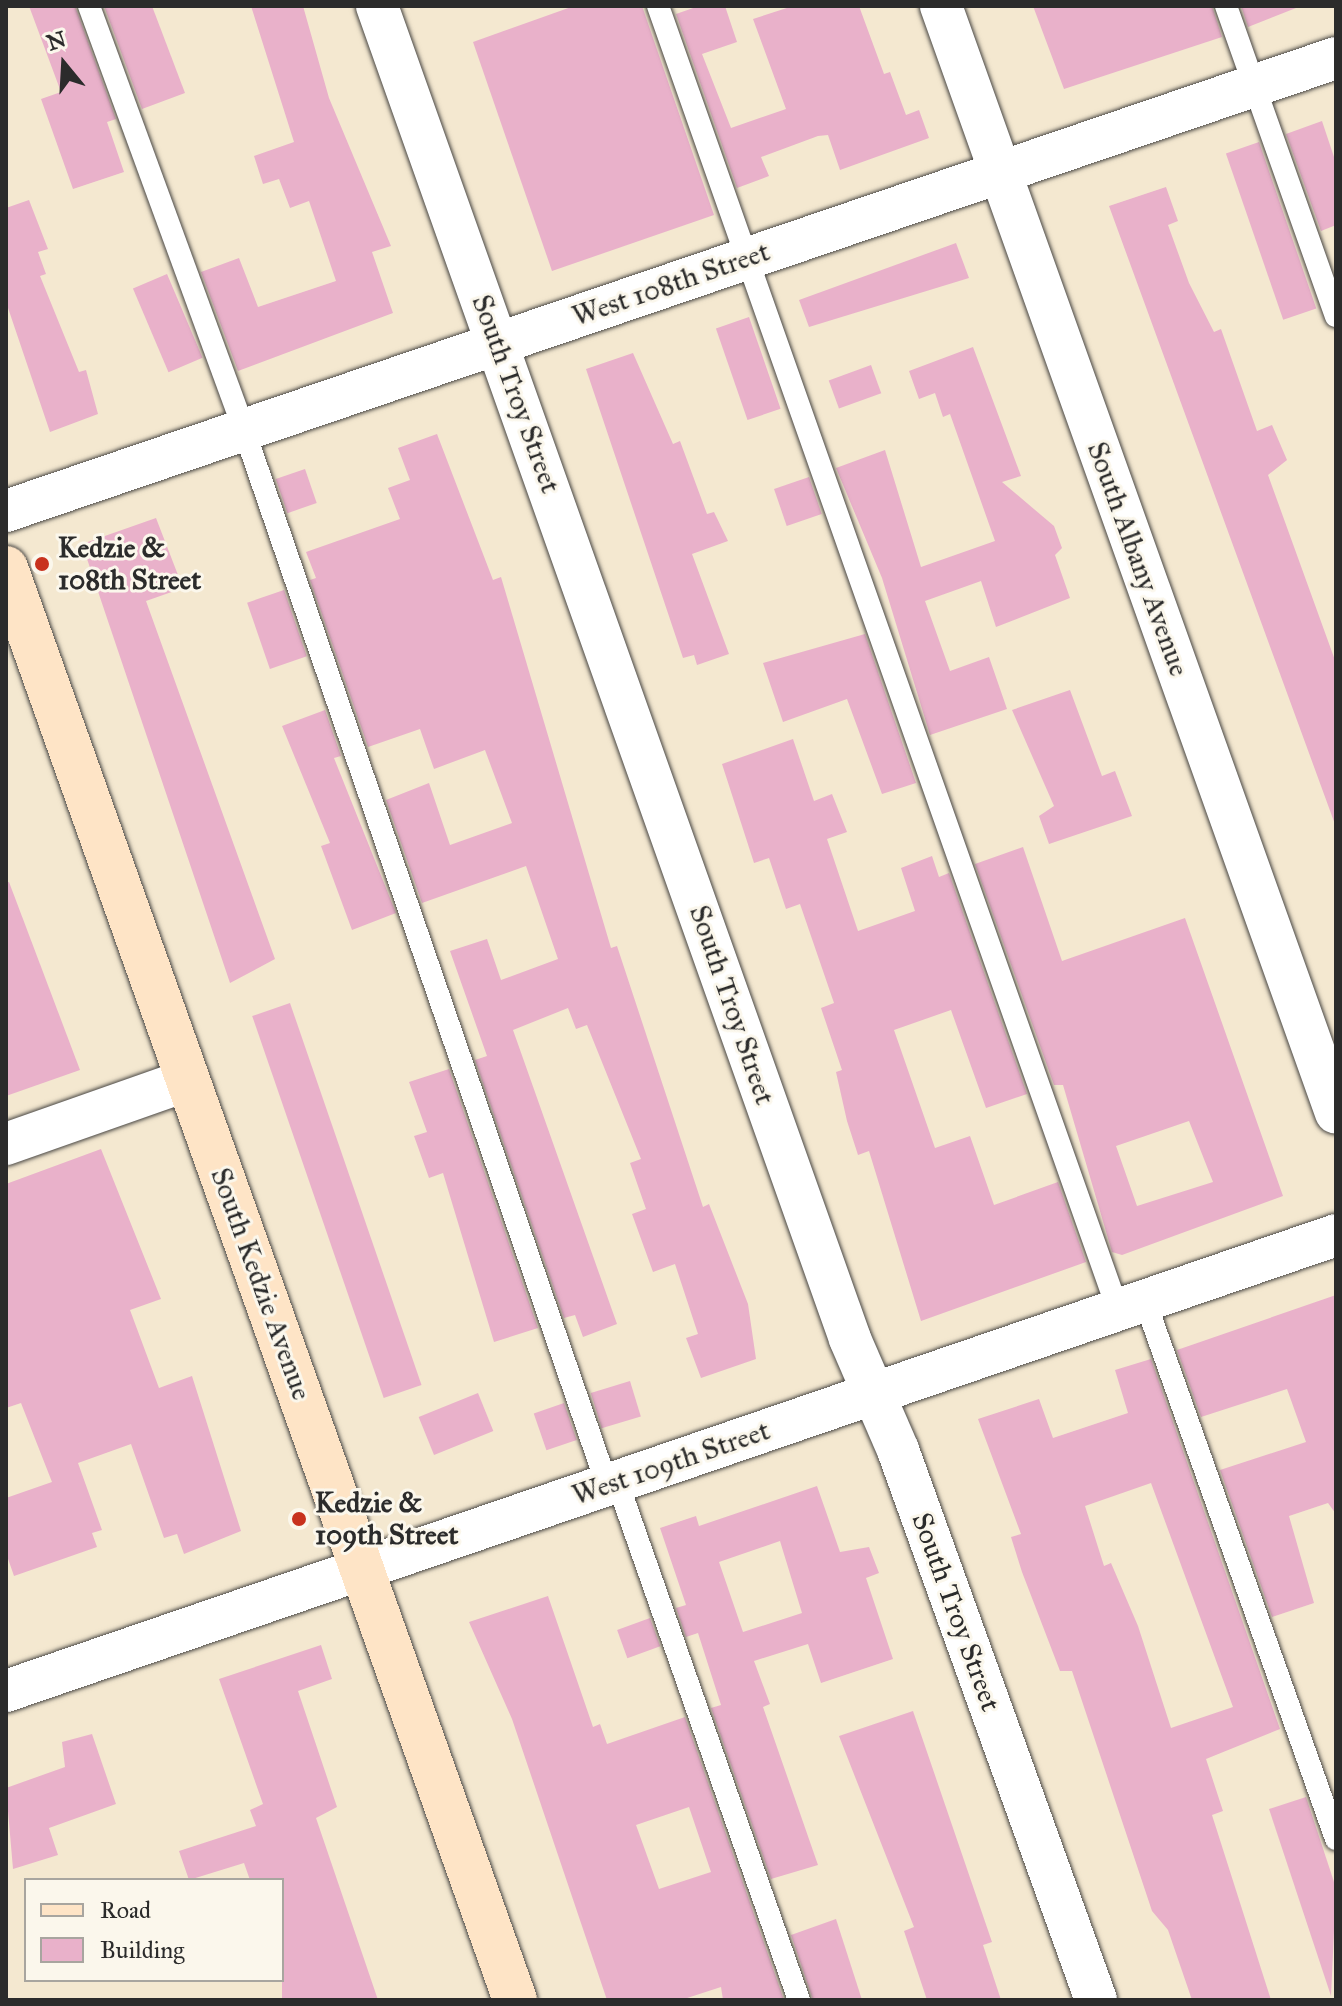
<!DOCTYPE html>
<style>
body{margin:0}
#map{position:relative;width:1342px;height:2006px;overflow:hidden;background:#f4e8d0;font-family:"IM FELL Great Primer",serif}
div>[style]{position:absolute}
.building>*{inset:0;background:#e9b1ca;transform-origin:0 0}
.roads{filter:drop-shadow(0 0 2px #494744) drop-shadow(0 0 2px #494744)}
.service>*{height:22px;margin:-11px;padding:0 11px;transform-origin:11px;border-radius:11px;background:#fff}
.minor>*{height:42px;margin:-21px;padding:0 21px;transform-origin:21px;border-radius:21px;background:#fff}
.secondary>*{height:44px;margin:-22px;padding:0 22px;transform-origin:22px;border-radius:22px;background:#fee4c6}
.dots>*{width:22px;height:22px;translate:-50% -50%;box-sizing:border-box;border:4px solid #fbf7ec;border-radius:50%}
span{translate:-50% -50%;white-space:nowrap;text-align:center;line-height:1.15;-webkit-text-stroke:6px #fbf7ec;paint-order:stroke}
.street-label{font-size:28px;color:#2b2b2b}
.poi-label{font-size:28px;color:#2b2b2b;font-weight:700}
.left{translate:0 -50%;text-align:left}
.frame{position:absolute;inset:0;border:8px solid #2b2b2b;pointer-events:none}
.legend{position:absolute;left:24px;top:1878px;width:260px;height:104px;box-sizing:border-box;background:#fbf7ec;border:2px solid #a8a59f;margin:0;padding:10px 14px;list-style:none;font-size:24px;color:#2b2b2b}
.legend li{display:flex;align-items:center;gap:16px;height:40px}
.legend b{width:40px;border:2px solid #a8a59f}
.north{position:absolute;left:24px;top:24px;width:80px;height:80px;-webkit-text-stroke:6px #fbf7ec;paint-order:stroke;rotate:342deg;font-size:22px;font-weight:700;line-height:32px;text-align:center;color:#2b2b2b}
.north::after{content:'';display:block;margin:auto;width:28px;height:36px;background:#2b2b2b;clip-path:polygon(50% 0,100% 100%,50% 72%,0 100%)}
</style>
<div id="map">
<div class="building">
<div style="clip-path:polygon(29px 6px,75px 6px,116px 119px,107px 122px,124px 172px,73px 189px,41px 99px,61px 92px)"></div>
<div style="clip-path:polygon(104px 6px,152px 6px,185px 93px,142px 109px)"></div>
<div style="clip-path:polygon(251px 6px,303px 6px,329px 98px,391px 246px,372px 252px,393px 313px,238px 371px,201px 272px,239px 258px,258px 307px,336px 281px,309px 201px,290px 208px,279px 179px,263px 184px,254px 156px,294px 142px)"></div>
<div style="clip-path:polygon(574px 6px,642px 6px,714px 215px,552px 271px,473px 42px)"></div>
<div style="clip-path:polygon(699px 6px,725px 6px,737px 42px,702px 54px,731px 128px,786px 109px,753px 19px,793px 6px,859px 6px,884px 74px,890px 72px,906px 115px,919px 110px,929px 138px,840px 170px,828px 135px,818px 136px,761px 157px,769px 176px,737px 188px,676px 14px)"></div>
<div style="clip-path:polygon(1033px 6px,1212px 6px,1222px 37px,1064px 89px)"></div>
<div style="clip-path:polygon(1241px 6px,1296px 6px,1296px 8px,1248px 27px)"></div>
<div style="clip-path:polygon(1322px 121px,1336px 163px,1336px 225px,1321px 231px,1286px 134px)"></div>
<div style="left:1259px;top:142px;width:176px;height:35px;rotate:71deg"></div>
<div style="clip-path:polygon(1166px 187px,1178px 221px,1168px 225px,1189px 283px,1214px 332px,1221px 329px,1257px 431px,1272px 425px,1287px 460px,1268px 475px,1336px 663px,1336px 827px,1109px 206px)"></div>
<div style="clip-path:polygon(29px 200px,48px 249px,38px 252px,46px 274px,40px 276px,79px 372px,86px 370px,98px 414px,50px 432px,6px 302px,6px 208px)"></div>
<div style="clip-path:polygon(956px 243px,969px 278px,809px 327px,799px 300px)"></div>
<div style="left:167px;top:274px;width:91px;height:37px;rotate:67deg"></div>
<div style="left:749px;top:317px;width:97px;height:35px;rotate:71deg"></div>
<div style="clip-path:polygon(973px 347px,1021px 476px,1002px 482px,1054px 526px,1062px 548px,1055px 555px,1070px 598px,996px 627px,981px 581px,925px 601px,950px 671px,989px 657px,1007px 709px,930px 735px,882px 578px,836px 468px,885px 450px,921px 567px,995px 541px,950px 414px,943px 417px,935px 393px,919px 399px,909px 371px)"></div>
<div style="clip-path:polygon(633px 353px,673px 444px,680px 441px,707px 514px,714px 512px,728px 541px,692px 554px,729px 654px,697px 665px,694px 655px,683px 658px,586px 369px)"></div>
<div style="left:871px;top:365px;width:30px;height:45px;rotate:70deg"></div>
<div style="clip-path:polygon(437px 434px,493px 580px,501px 577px,611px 948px,617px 946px,703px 1207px,709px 1204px,748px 1304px,756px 1359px,701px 1378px,686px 1338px,698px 1334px,675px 1264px,653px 1272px,632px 1214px,646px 1209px,630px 1163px,641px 1159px,587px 1025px,576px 1029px,568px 1008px,513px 1030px,617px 1324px,583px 1337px,575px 1315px,564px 1318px,475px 1060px,487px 1056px,450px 951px,487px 939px,501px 980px,558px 959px,526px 866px,422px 903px,386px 800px,429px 783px,450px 845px,512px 823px,485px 750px,434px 769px,420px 729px,368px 747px,310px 580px,316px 578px,306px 552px,400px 519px,388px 488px,410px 480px,398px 448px)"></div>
<div style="left:305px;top:469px;width:36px;height:31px;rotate:71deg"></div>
<div style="left:809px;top:477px;width:39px;height:37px;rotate:71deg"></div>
<div style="clip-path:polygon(156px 518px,183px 588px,146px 601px,275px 959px,230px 983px,82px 544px)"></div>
<div style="left:284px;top:590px;width:70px;height:39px;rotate:71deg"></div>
<div style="clip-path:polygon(865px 634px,916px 783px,882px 794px,847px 699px,783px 722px,763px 663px)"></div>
<div style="clip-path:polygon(1070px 690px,1102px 776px,1115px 771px,1132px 816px,1049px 844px,1039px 816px,1054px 806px,1012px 710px)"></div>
<div style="clip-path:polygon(325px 710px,341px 756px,334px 758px,396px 913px,352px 930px,321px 846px,330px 843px,282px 726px)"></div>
<div style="clip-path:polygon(793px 739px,814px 801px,832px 794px,847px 832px,827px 839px,858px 931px,915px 911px,901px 868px,932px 856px,939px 877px,949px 873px,1027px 1094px,986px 1108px,951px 1010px,894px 1030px,935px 1148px,970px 1136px,994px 1205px,1058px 1182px,1086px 1262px,921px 1321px,869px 1151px,858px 1155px,847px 1121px,836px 1072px,842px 1070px,821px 1008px,834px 1003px,800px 904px,786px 909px,769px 858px,754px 863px,722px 764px)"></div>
<div style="clip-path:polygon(evenodd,1023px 847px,1062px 961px,1185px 918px,1283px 1196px,1122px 1255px,1112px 1252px,1063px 1085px,1054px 1085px,975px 864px,1023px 847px,1189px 1121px,1213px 1182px,1137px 1206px,1116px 1146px,1189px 1121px)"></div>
<div style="clip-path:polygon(9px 882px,80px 1070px,6px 1096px,6px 883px)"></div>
<div style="left:290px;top:1003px;width:404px;height:40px;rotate:71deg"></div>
<div style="clip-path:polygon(449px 1069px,538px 1328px,494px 1342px,443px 1173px,429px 1178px,414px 1136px,427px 1132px,409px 1082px)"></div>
<div style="clip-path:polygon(101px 1149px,161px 1299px,130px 1310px,159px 1388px,192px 1376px,241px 1531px,184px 1554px,177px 1534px,164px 1538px,131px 1444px,78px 1463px,102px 1530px,92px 1533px,97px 1547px,14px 1576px,6px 1553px,6px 1498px,52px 1482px,21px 1403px,6px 1408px,6px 1184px)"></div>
<div style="clip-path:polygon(1336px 1295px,1336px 1514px,1328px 1503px,1289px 1516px,1314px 1603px,1272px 1617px,1220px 1470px,1306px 1442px,1287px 1389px,1201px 1417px,1177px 1350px)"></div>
<div style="clip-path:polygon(evenodd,1151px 1359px,1280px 1729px,1206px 1759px,1223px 1811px,1212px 1815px,1271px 2000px,1192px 2000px,1168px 1930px,1152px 1911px,1072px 1671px,1060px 1671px,1022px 1572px,1011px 1537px,1021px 1534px,978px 1419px,1039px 1399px,1053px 1438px,1128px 1413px,1115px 1370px,1151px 1359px,1151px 1483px,1233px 1707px,1171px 1728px,1138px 1626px,1111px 1563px,1104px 1566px,1085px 1506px,1151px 1483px)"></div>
<div style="left:630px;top:1381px;width:37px;height:41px;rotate:73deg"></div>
<div style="left:478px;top:1393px;width:41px;height:64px;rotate:68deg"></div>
<div style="left:564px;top:1403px;width:39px;height:32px;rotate:71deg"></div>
<div style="clip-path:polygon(evenodd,817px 1486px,840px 1552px,869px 1547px,879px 1573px,866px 1578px,893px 1659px,821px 1683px,808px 1644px,754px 1661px,770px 1704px,763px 1707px,818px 1865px,771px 1879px,711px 1708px,721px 1705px,698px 1633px,686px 1637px,676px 1608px,686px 1605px,660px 1528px,696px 1516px,699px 1526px,817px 1486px,780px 1541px,802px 1613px,743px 1632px,719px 1562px,780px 1541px)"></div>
<div style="clip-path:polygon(evenodd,548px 1596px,593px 1727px,600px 1724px,607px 1744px,685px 1717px,784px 2000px,723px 2000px,721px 1987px,681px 2000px,607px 2000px,512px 1719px,469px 1622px,548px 1596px,689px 1807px,711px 1872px,659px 1889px,636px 1825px,689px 1807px)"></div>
<div style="left:650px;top:1618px;width:30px;height:35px;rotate:70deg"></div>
<div style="clip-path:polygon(321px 1645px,332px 1679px,298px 1691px,337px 1807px,316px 1818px,378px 2000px,282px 2000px,282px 1880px,250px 1880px,244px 1863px,189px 1880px,179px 1851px,256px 1826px,250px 1810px,263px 1804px,219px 1679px)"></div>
<div style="clip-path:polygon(913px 1711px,992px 1942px,983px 1945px,1001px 2000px,927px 2000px,904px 1931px,914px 1927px,839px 1736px)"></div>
<div style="clip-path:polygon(92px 1734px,116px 1804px,49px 1828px,58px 1855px,13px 1869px,6px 1788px,65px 1767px,62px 1742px)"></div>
<div style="clip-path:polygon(1306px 1797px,1336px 1888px,1331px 1996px,1269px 1809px)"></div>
<div style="clip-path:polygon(836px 1919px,862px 2000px,813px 2000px,791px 1935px)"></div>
</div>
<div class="roads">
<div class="service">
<div style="left:89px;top:6px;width:451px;rotate:69.9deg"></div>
<div style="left:244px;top:430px;width:1116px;rotate:71.01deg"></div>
<div style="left:658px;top:6px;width:1383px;rotate:70.57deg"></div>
<div style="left:1226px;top:6px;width:329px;rotate:70.5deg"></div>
<div style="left:1145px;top:1301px;width:571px;rotate:70.45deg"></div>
<div style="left:617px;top:1481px;width:550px;rotate:70.68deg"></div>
</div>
<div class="minor">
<div style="left:377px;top:6px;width:1414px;rotate:70.46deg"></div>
<div style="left:850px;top:1339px;width:121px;rotate:66.6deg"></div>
<div style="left:898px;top:1450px;width:585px;rotate:70.2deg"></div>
<div style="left:941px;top:6px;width:1175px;rotate:70.36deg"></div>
<div style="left:6px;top:511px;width:1405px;rotate:-18.81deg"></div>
<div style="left:6px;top:1144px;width:193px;rotate:-19.4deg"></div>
<div style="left:6px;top:1691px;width:1406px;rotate:-18.92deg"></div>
</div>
<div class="secondary">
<div style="left:6px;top:568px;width:1520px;rotate:70.43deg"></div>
</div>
</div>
<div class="dots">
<div style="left:42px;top:564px;background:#c8321e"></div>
<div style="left:299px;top:1519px;background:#c8321e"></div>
</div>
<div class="street-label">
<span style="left:671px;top:284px;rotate:-19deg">West 108th Street</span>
<span style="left:516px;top:394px;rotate:70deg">South Troy Street</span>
<span style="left:1138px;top:559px;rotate:70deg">South Albany Avenue</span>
<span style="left:732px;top:1005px;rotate:71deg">South Troy Street</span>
<span style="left:261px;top:1284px;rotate:70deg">South Kedzie Avenue</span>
<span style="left:671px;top:1463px;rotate:-19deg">West 109th Street</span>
<span style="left:956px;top:1612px;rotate:70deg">South Troy Street</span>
</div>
<div class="poi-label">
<span class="left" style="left:58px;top:564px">Kedzie &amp;<br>108th Street</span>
<span class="left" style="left:315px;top:1519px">Kedzie &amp;<br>109th Street</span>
</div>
<div class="frame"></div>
<ul class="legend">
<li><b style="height:10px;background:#fee4c6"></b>Road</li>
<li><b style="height:22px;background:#e9b1ca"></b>Building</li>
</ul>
<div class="north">N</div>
</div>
